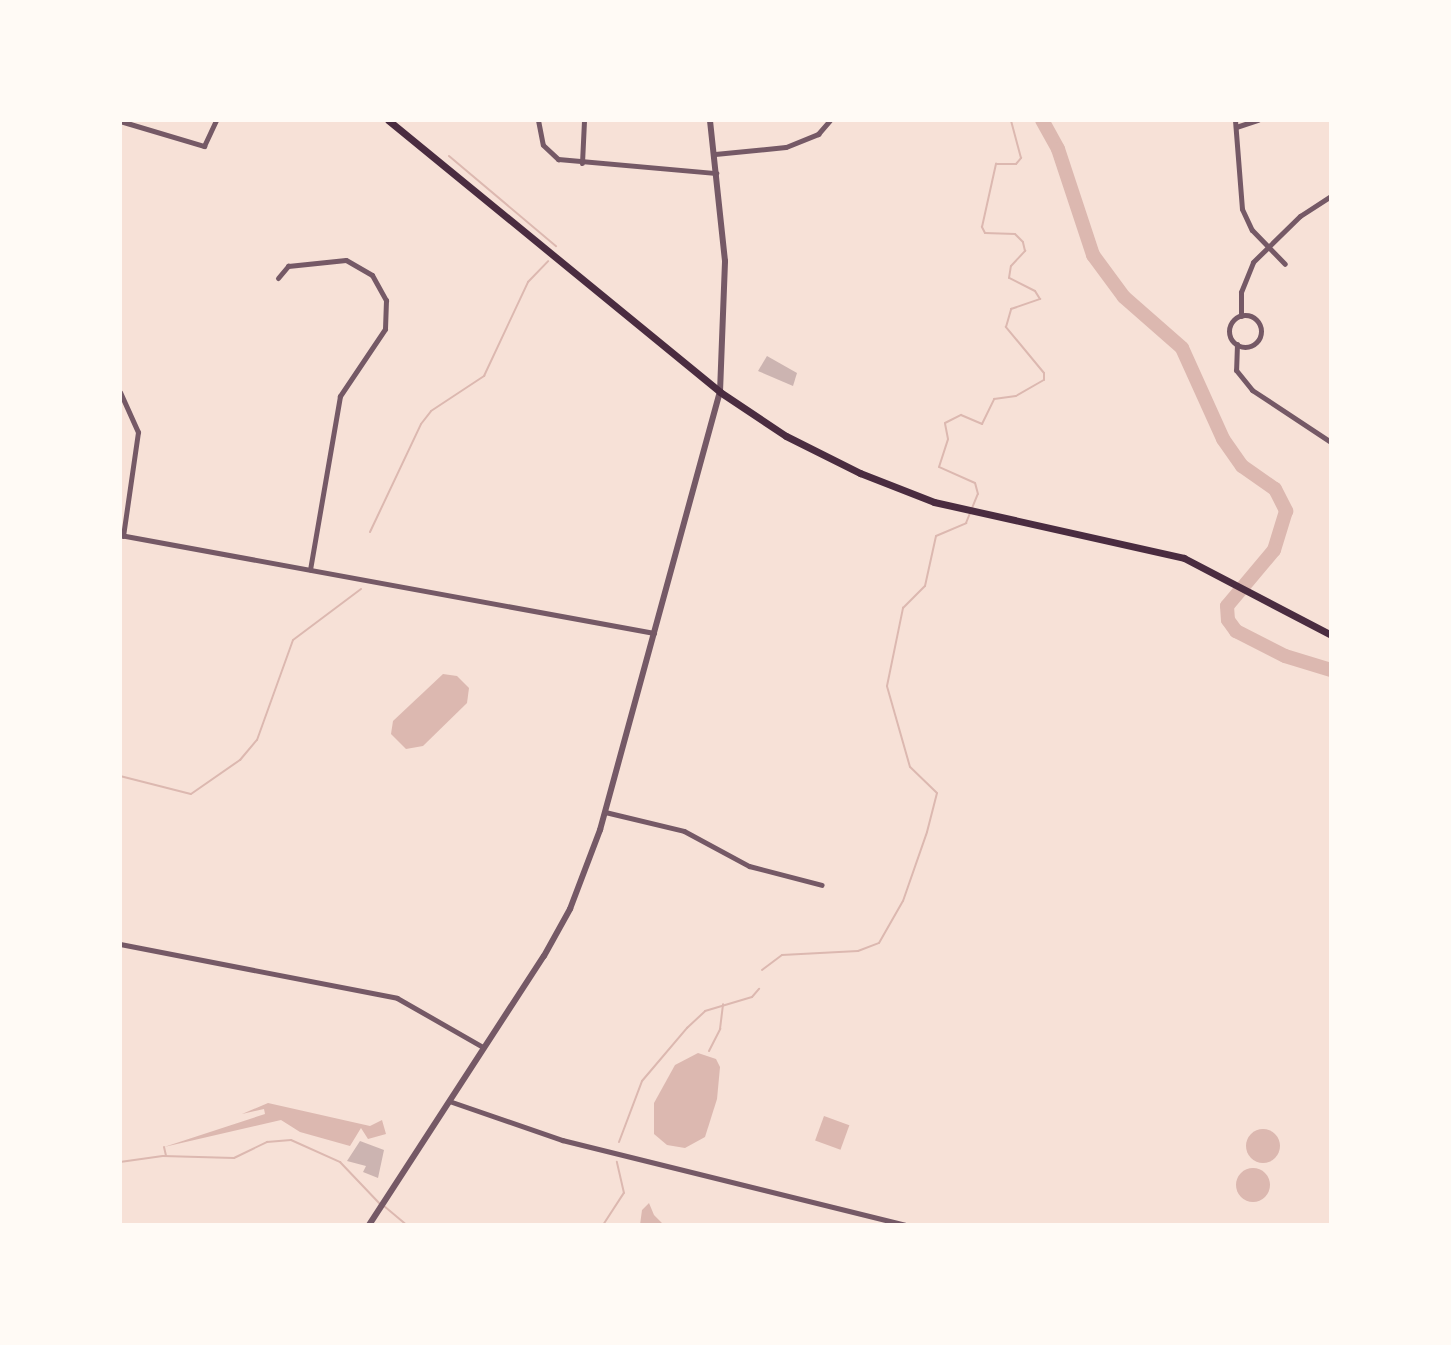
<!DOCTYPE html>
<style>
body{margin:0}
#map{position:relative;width:1451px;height:1345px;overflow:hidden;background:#f7e1d7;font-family:Manrope,sans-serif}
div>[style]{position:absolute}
.water>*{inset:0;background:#dcb8b0;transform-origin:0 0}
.round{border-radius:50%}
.stream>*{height:2px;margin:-1px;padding:0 1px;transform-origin:1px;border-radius:1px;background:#dcb8b0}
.river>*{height:14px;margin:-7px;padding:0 7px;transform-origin:7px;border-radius:7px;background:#dcb8b0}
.building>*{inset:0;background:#ccb4b1}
.minor>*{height:5px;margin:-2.5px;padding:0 2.5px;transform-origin:2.5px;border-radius:2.5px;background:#755966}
.minor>.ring{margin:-2.5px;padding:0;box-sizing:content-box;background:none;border:5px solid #755966;border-radius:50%}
.tertiary>*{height:6px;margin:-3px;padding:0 3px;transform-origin:3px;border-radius:3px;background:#755966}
.secondary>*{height:7px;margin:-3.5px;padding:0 3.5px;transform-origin:3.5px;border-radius:3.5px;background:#4a2c40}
span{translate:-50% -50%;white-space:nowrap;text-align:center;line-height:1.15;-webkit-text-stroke:8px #fffaf5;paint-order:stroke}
.frame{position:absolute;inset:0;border:122px solid #fffaf5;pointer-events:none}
</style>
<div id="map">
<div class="water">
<div style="clip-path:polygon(443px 674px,457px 676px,469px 688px,467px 703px,423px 746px,406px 749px,391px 734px,393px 721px)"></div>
<div style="clip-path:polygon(698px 1053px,716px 1059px,720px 1067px,717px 1099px,705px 1137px,685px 1148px,667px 1145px,654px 1134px,654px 1103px,675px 1065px)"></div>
<div style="clip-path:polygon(268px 1103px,370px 1126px,382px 1120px,386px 1134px,368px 1139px,361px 1128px,350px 1146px,300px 1132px,281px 1120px,164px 1147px,265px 1114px,264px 1109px,242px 1114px)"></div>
<div style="left:824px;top:1116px;width:27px;height:26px;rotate:20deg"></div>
<div class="round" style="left:1246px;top:1129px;width:34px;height:34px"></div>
<div class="round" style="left:1236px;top:1168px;width:34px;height:34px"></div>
<div style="clip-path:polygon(649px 1203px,654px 1215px,664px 1225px,640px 1225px,642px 1210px)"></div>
</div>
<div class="stream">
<div style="left:449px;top:156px;width:140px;rotate:40.1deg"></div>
<div style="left:370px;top:532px;width:119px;rotate:-64.7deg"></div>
<div style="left:421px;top:424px;width:16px;rotate:-52deg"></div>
<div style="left:431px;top:411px;width:64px;rotate:-33.4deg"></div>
<div style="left:484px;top:376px;width:104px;rotate:-64.9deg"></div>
<div style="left:528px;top:282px;width:29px;rotate:-46deg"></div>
<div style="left:120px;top:776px;width:73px;rotate:14.2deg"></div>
<div style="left:191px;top:794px;width:60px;rotate:-34.8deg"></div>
<div style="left:240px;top:760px;width:26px;rotate:-50deg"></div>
<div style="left:257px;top:740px;width:106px;rotate:-70.2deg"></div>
<div style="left:293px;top:640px;width:85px;rotate:-36.9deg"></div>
<div style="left:762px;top:970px;width:25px;rotate:-37deg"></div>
<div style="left:782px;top:955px;width:76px;rotate:-3deg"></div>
<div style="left:858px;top:951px;width:22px;rotate:-21deg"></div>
<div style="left:879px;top:943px;width:48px;rotate:-60.3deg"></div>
<div style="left:903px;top:901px;width:73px;rotate:-70.8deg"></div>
<div style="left:927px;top:832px;width:40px;rotate:-75.6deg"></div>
<div style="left:937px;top:793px;width:37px;rotate:-136deg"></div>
<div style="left:910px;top:767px;width:84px;rotate:-105.9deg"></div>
<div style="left:887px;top:686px;width:80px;rotate:-78.4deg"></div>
<div style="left:903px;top:608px;width:31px;rotate:-45deg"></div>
<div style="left:925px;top:586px;width:51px;rotate:-77.6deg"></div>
<div style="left:936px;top:536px;width:33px;rotate:-23deg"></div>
<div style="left:966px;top:523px;width:31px;rotate:-68deg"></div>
<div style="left:978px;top:494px;width:11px;rotate:-105deg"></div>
<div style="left:975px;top:483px;width:39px;rotate:-156deg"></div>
<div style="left:939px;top:467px;width:29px;rotate:-72deg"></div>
<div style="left:948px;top:439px;width:16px;rotate:-101deg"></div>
<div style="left:945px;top:423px;width:18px;rotate:-27deg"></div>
<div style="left:961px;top:415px;width:23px;rotate:23deg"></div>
<div style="left:982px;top:424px;width:28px;rotate:-64deg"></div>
<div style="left:994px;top:399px;width:22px;rotate:-8deg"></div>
<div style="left:1016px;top:396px;width:32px;rotate:-30deg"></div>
<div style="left:1044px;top:380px;width:7px;rotate:-90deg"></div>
<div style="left:1044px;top:373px;width:60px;rotate:-129.6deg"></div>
<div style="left:1006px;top:327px;width:19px;rotate:-74deg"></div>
<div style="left:1011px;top:309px;width:31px;rotate:-19deg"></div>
<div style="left:1040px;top:299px;width:9px;rotate:-122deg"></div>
<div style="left:1035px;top:291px;width:29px;rotate:-153deg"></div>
<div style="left:1009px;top:278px;width:12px;rotate:-81deg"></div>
<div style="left:1011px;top:266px;width:21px;rotate:-47deg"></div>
<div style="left:1025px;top:251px;width:9px;rotate:-103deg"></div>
<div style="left:1023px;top:242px;width:11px;rotate:-135deg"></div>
<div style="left:1015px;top:234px;width:30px;rotate:-178deg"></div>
<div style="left:985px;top:233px;width:7px;rotate:-117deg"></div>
<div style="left:982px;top:227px;width:65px;rotate:-77.5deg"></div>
<div style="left:996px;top:164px;width:20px"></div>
<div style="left:1016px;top:164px;width:8px;rotate:-50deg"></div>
<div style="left:1021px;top:158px;width:39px;rotate:-105deg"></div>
<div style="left:709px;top:1051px;width:25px;rotate:-63deg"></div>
<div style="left:720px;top:1029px;width:25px;rotate:-83deg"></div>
<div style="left:619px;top:1142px;width:65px;rotate:-69.3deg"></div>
<div style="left:642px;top:1081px;width:70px;rotate:-49.7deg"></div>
<div style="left:687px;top:1028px;width:25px;rotate:-43deg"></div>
<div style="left:705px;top:1011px;width:49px;rotate:-16.6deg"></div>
<div style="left:752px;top:997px;width:11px;rotate:-49deg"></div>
<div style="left:164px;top:1147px;width:9px;rotate:77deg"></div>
<div style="left:120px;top:1162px;width:43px;rotate:-7.9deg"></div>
<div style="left:163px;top:1156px;width:71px;rotate:1.6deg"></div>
<div style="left:234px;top:1158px;width:37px;rotate:-26deg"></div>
<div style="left:267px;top:1142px;width:24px;rotate:-5deg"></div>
<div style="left:291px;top:1140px;width:54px;rotate:24.2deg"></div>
<div style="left:340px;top:1162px;width:57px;rotate:46.4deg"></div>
<div style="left:384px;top:1206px;width:30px;rotate:40deg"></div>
<div style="left:603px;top:1225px;width:38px;rotate:-57deg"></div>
<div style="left:624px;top:1193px;width:32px;rotate:-103deg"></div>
</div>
<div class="river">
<div style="left:1042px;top:120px;width:33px;rotate:61deg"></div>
<div style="left:1058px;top:149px;width:112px;rotate:71.7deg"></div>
<div style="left:1093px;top:255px;width:52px;rotate:53.6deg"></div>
<div style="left:1124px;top:297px;width:77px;rotate:41.3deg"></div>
<div style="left:1182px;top:348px;width:100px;rotate:65.7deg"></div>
<div style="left:1223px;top:439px;width:33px;rotate:55deg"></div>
<div style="left:1242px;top:466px;width:40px;rotate:34.9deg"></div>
<div style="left:1275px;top:489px;width:25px;rotate:63deg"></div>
<div style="left:1286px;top:511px;width:41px;rotate:107.1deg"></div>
<div style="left:1274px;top:550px;width:73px;rotate:130deg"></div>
<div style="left:1227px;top:606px;width:14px;rotate:86deg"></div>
<div style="left:1228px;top:620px;width:14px;rotate:54deg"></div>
<div style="left:1236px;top:631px;width:55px;rotate:27deg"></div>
<div style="left:1285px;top:656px;width:48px;rotate:16.9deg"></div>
</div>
<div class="building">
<div style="clip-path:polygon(767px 356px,797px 373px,793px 386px,758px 371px)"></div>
<div style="clip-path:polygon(360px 1141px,384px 1150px,378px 1178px,363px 1172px,366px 1166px,347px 1161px)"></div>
</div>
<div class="minor">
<div style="left:538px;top:120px;width:25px;rotate:79deg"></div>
<div style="left:543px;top:145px;width:21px;rotate:43deg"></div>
<div style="left:558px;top:159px;width:159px;rotate:5.1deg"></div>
<div style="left:1235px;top:120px;width:89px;rotate:85.5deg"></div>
<div style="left:1242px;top:209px;width:23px;rotate:65deg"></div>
<div style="left:1252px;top:230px;width:47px;rotate:45.9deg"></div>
<div style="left:120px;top:121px;width:88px;rotate:16.6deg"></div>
<div style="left:204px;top:146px;width:29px;rotate:-65deg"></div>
<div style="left:1236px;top:127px;width:23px;rotate:-18deg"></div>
<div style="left:715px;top:154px;width:71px;rotate:-5.6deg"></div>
<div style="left:786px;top:147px;width:35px;rotate:-22deg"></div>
<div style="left:818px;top:134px;width:18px;rotate:-49deg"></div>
<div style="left:582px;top:163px;width:43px;rotate:-87.3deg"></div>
<div style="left:278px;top:278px;width:16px;rotate:-50deg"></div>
<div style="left:288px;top:266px;width:58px;rotate:-5.9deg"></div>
<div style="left:346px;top:260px;width:30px;rotate:30deg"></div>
<div style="left:372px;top:275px;width:29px;rotate:61deg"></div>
<div style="left:386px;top:300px;width:29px;rotate:92deg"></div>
<div style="left:385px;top:329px;width:81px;rotate:123.9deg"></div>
<div style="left:340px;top:396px;width:176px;rotate:99.8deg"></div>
<div class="ring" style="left:1229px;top:315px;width:27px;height:27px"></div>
<div style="left:1241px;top:316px;width:24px;rotate:-90deg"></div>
<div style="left:1241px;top:292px;width:32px;rotate:-68deg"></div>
<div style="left:1253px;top:262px;width:66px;rotate:-44.4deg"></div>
<div style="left:1300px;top:216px;width:37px;rotate:-33deg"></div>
<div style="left:1237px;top:344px;width:26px;rotate:92deg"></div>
<div style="left:1236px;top:370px;width:26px;rotate:51deg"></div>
<div style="left:1252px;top:390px;width:95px;rotate:33.4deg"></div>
<div style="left:120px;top:392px;width:44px;rotate:65.8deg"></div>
<div style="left:138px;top:432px;width:105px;rotate:98.2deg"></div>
<div style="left:120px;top:535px;width:543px;rotate:10.4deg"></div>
<div style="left:605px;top:812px;width:81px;rotate:13.5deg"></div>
<div style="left:684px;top:831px;width:74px;rotate:28.3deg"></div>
<div style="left:749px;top:866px;width:75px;rotate:14.6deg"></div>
<div style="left:120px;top:944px;width:282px;rotate:11deg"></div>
<div style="left:397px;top:998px;width:99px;rotate:29.7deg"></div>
<div style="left:449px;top:1101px;width:120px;rotate:19deg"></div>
<div style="left:562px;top:1140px;width:353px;rotate:13.9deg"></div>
</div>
<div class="tertiary">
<div style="left:369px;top:1225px;width:321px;rotate:-57deg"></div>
<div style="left:544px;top:956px;width:54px;rotate:-61deg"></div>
<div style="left:570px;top:909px;width:85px;rotate:-69.2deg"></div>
<div style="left:600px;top:830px;width:454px;rotate:-74.7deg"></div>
<div style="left:720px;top:392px;width:131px;rotate:-87.8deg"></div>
<div style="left:725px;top:261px;width:142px;rotate:-96.1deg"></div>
</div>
<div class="secondary">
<div style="left:388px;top:120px;width:429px;rotate:39.3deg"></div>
<div style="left:720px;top:392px;width:79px;rotate:33.7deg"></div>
<div style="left:786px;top:436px;width:83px;rotate:26.6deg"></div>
<div style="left:860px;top:473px;width:79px;rotate:21.4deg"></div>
<div style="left:934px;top:502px;width:256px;rotate:12.6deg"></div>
<div style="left:1184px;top:558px;width:166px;rotate:27.6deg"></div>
</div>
<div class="frame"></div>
</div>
